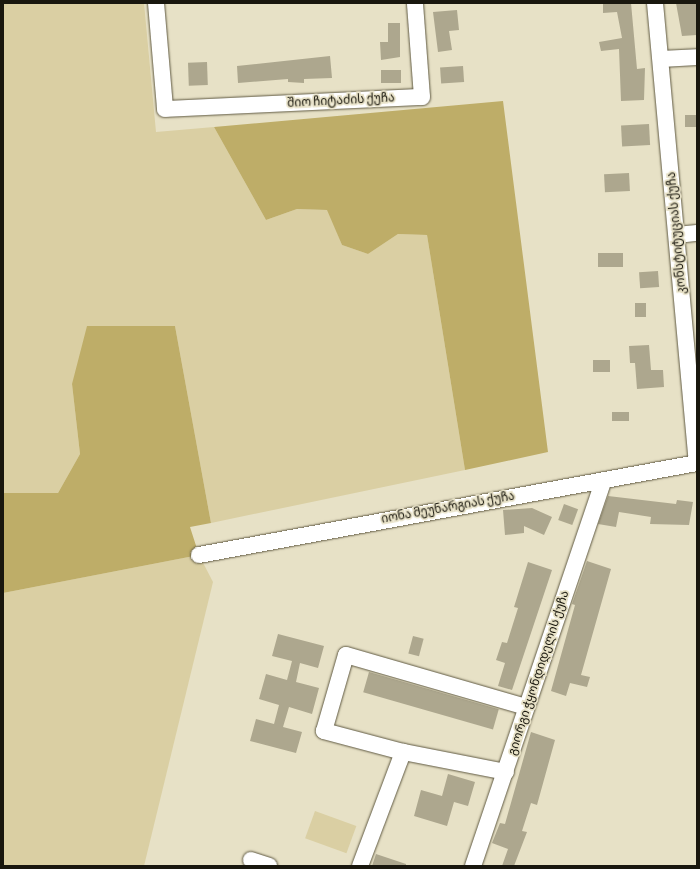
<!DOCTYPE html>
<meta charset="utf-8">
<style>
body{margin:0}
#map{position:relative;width:700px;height:869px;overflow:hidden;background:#e7e1c6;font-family:"Crimson Pro","Noto Sans Georgian",serif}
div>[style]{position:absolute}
.green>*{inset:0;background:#dacfa3;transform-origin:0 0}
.forest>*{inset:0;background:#bead68}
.building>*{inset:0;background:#ada78e;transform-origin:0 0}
.roads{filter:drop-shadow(0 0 1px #605a43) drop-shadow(0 0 1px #605a43)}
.minor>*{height:16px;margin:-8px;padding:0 8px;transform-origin:8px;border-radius:8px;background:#fff}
span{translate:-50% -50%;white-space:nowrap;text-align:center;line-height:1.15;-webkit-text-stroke:3.5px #e7e1c6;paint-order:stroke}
.street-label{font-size:12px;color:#19170e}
.frame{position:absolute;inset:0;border:4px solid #19170e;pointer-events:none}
</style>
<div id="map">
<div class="green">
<div style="clip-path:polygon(3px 3px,144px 3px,156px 132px,214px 127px,266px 220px,297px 209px,328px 210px,342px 245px,368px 254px,398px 234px,427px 235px,465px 470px,211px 523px,175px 326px,72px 384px,80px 454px,58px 493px,3px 493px)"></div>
<div style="clip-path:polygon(199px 555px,213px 582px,144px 866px,3px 866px,3px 593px)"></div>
<div style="left:315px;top:811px;width:44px;height:29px;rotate:20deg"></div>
</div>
<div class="forest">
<div style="clip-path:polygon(503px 101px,548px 452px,465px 470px,427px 235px,398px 234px,368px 254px,342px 245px,327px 210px,297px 209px,266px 220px,214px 127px)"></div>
<div style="clip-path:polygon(87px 326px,175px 326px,211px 523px,190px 527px,199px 555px,3px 593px,3px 493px,58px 493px,80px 454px,72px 384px)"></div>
</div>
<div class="building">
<div style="clip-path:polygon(603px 3px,631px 3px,637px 69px,645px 68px,644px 100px,621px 101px,619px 49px,601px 51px,599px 42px,622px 38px,617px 12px,603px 13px)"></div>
<div style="clip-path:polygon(676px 3px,697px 3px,697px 35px,682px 36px)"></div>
<div style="clip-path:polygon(457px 10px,459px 30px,449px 31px,452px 50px,438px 52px,433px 12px)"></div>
<div style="clip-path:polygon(388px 23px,400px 23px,400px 57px,381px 60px,380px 42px,388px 42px)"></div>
<div style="clip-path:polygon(330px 56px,332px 78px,304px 79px,304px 83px,288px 82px,288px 79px,238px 83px,237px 66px)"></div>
<div style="left:207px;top:62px;width:23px;height:19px;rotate:88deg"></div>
<div style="left:463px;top:66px;width:16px;height:23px;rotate:86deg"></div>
<div style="left:401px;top:70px;width:13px;height:20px;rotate:90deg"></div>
<div style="left:697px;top:115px;width:12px;height:12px;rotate:90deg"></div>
<div style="left:649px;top:124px;width:21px;height:28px;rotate:87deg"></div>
<div style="left:629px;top:173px;width:18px;height:25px;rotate:87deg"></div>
<div style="left:598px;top:253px;width:25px;height:14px"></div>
<div style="left:658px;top:271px;width:16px;height:19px;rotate:86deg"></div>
<div style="left:635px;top:303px;width:11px;height:14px"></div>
<div style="clip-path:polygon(649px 345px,651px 370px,663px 370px,664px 387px,637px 389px,635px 363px,630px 363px,629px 346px)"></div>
<div style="left:593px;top:360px;width:17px;height:12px"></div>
<div style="left:629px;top:412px;width:9px;height:17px;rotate:90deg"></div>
<div style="clip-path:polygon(608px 496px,676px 504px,677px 500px,693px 502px,689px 525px,650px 524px,651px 517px,619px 512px,616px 527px,598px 524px)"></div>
<div style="left:564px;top:504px;width:15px;height:17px;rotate:20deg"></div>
<div style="clip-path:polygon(532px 508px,552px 517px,544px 535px,524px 526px,524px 533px,505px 535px,503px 510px)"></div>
<div style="clip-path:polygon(587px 561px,611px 569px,581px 675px,590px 677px,587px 687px,570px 683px,566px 696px,551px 691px,575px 605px,572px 604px)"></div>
<div style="clip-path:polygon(528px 562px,552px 570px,512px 690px,498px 686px,505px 663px,496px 660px,502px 642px,507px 643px,518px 608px,514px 607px)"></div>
<div style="clip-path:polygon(278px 634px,324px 646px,318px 668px,300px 663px,296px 682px,319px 688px,312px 714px,289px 707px,283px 727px,302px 732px,296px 753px,250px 741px,256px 719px,274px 724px,279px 705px,259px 699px,266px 674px,287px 680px,292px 661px,272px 656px)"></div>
<div style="left:413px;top:636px;width:11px;height:18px;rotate:15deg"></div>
<div style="left:369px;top:672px;width:135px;height:21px;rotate:16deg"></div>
<div style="clip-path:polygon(531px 732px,555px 740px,537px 805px,531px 803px,522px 831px,527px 832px,514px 866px,502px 866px,508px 849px,492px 843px,500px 823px,505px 824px)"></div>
<div style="clip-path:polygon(448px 774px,475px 782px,468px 806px,454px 802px,447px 826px,414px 816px,421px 790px,442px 796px)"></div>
<div style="clip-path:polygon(376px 854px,406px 864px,406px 866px,372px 866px)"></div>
</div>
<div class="roads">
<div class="minor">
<div style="left:156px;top:3px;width:106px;rotate:85.1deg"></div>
<div style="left:165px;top:109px;width:257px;rotate:-2.7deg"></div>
<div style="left:422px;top:97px;width:94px;rotate:-94.3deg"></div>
<div style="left:655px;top:3px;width:462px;rotate:84.8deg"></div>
<div style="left:661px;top:59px;width:36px;rotate:-3deg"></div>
<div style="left:677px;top:235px;width:20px;rotate:-6deg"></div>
<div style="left:199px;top:555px;width:506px;rotate:-10.47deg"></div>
<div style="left:506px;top:772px;width:105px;rotate:-169deg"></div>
<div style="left:403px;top:752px;width:82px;rotate:-165.1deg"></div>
<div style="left:324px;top:731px;width:79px;rotate:-73.9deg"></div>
<div style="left:346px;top:655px;width:187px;rotate:16.1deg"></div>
<div style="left:251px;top:860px;width:19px;rotate:18deg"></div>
<div style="left:360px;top:866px;width:122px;rotate:-69.3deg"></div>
<div style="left:473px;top:866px;width:406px;rotate:-71.3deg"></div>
</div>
</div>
<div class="street-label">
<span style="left:341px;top:101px;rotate:-3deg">შიო ჩიტაძის ქუჩა</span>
<span style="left:677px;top:233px;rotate:-95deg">კონსტიტუციას ქუჩა</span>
<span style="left:448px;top:508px;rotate:-10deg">იონა მეუნარგიას ქუჩა</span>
<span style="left:539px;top:673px;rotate:-72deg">გიორგი ჭყონდიდელის ქუჩა</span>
</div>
<div class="frame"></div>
</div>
